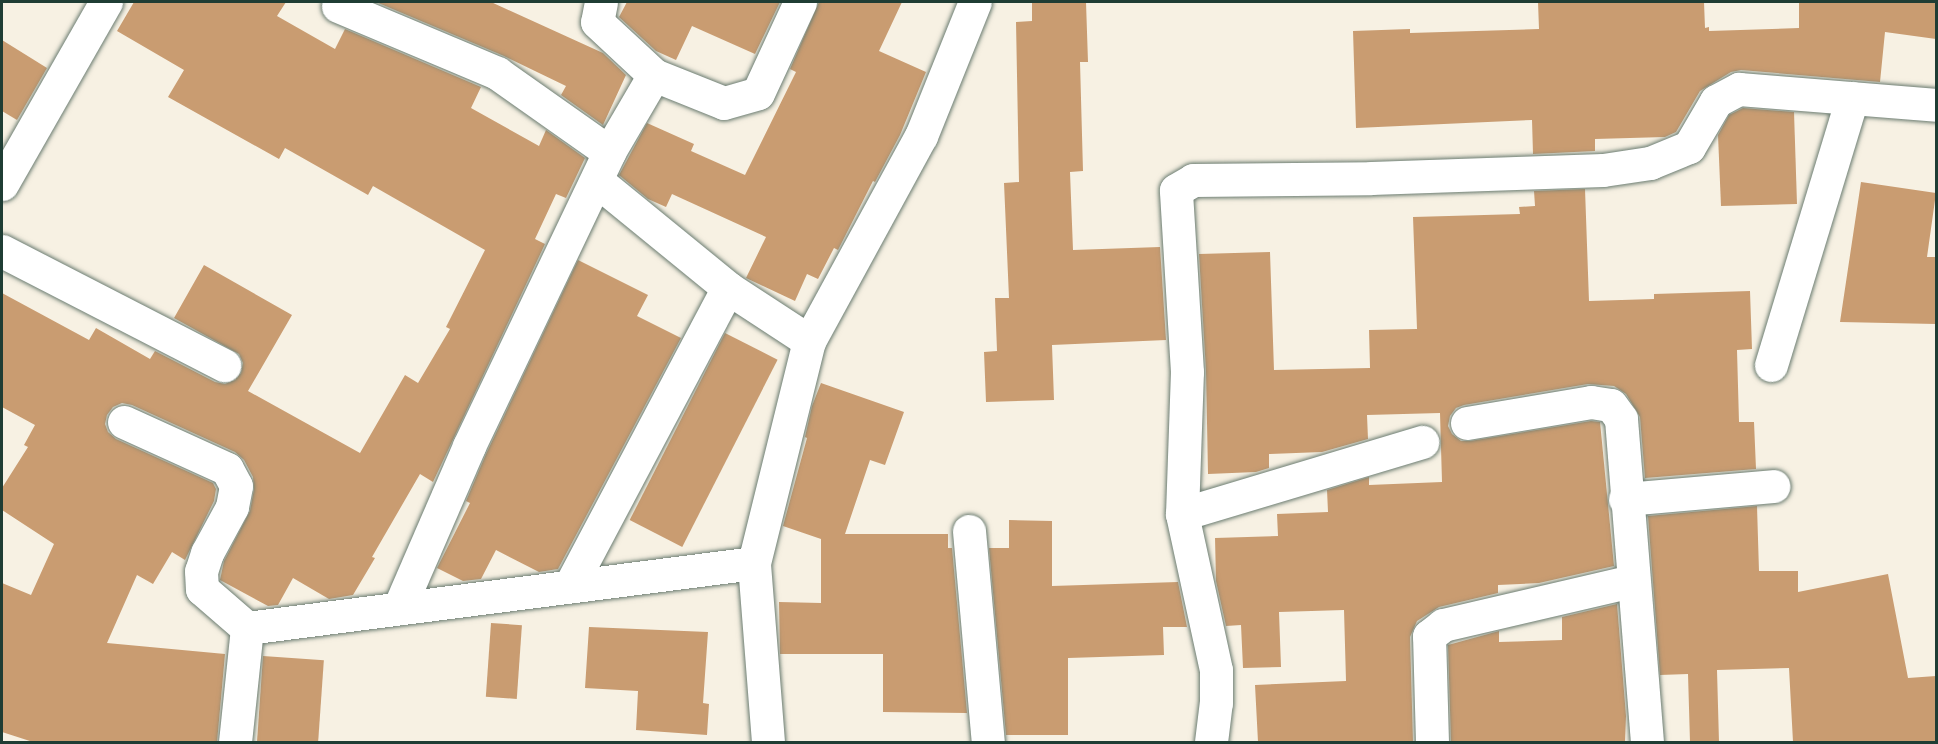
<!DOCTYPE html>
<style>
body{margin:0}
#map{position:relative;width:1938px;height:744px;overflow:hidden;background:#f7f1e3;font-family:"Sorts Mill Goudy",serif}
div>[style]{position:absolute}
.building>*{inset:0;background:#c99c71;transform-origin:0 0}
.roads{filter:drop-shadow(0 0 2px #6b7c71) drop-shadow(0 0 2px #6b7c71)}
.street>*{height:33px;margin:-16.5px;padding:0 16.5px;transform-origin:16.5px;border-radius:16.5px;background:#fff}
span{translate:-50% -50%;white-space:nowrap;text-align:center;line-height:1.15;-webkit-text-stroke:4.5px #fff;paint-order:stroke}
.frame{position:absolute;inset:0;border:3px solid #1f3d34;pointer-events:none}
</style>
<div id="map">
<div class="building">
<div style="clip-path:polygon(134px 2px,286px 2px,277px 16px,335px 49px,345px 29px,481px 87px,471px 108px,539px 146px,546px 130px,585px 158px,566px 198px,556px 194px,535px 239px,545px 244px,433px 482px,420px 474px,372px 557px,375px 558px,353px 595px,329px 599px,293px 578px,278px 605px,268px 606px,220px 580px,224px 561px,250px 511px,254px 489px,253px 477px,244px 460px,235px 452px,132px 405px,122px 403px,113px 407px,107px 415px,105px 424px,108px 432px,116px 439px,213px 483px,216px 489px,214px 501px,185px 560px,172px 552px,153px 584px,137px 575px,107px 643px,225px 654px,217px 742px,33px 742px,2px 732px,2px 583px,31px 595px,54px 544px,2px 510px,2px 488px,28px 447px,24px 445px,35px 425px,2px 407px,2px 293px,89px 340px,96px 328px,150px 359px,155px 351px,215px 382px,225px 384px,235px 380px,241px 373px,243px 363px,239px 354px,174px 318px,204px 265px,292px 315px,248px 391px,360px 453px,405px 375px,418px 383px,450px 329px,446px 327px,485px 250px,373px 186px,368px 195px,285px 148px,279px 159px,168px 97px,184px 70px,117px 31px)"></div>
<div style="clip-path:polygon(376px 2px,491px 2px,603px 53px,626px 75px,603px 125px,561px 95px,566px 86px,504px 56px)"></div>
<div style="clip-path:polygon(627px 2px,780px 2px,755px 54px,692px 26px,676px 60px,656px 51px,619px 17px)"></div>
<div style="clip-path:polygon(819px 2px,902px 2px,879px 51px,926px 72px,900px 135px,875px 182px,873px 181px,838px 250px,834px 248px,818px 279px,807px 274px,795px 301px,746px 278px,766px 237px,672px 194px,666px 207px,648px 199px,619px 175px,647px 123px,694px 144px,691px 151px,745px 175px,796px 72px,790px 69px)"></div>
<div style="clip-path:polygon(1032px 2px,1086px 2px,1088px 62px,1080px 62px,1083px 171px,1070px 172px,1073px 250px,1160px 247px,1166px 340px,1052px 345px,1054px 400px,986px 402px,984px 352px,997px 351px,995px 298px,1009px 298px,1004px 183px,1019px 182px,1016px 22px,1032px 21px)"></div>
<div style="clip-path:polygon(1538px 2px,1704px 2px,1705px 28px,1709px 27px,1709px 31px,1799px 28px,1799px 2px,1936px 2px,1936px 39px,1885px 32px,1880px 82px,1741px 70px,1731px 72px,1700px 91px,1676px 132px,1665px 137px,1595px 139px,1595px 151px,1533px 154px,1532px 120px,1356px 128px,1353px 31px,1410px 29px,1410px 33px,1539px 29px)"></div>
<div style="clip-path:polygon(2px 40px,47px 68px,17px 120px,2px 111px)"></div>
<div style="clip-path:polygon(1743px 108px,1794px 112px,1797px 204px,1721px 206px,1718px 135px,1729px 115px)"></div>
<div style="clip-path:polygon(1861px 182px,1936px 193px,1927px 257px,1936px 257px,1936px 324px,1840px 322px)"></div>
<div style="clip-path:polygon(1585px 189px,1589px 301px,1654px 299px,1654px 294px,1750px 291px,1752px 349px,1737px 350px,1739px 422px,1754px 422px,1756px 469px,1645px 478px,1640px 417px,1626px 394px,1614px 386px,1588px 384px,1464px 405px,1456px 408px,1450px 416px,1448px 426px,1452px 434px,1461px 441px,1470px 441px,1591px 421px,1600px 422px,1614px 566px,1539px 583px,1498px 585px,1498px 593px,1439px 607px,1417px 621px,1410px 637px,1413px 742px,1258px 742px,1255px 685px,1346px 681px,1344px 610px,1279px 612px,1281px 667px,1243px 668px,1241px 625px,1226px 626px,1216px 581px,1215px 538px,1278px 536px,1277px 514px,1328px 512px,1327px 490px,1369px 477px,1369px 485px,1442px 482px,1440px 413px,1367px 415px,1368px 439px,1322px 452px,1269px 454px,1269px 468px,1256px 472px,1208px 474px,1206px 371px,1199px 254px,1270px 252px,1274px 370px,1370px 368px,1369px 330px,1417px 329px,1413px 217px,1520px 214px,1519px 207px,1535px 206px,1534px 191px)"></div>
<div style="clip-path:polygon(578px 260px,648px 295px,637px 316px,681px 338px,558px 569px,539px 572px,496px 550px,481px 579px,463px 581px,437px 568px,470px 503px,466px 501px,486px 454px)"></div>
<div style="left:725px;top:333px;width:59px;height:210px;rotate:27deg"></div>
<div style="clip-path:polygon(821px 383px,904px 412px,885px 465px,870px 460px,845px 534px,948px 534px,948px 548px,952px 548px,967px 713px,883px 712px,883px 654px,780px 654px,779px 602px,821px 603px,821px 539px,783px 526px,807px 438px,805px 437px,812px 406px)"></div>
<div style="clip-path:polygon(1757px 506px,1759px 571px,1798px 571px,1798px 592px,1888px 574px,1908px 678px,1936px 676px,1936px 742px,1793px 742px,1789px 668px,1717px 670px,1719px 742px,1690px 742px,1688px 674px,1660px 675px,1648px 516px)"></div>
<div style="clip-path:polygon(1009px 520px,1052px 521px,1052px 586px,1178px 582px,1187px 627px,1163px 627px,1164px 655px,1068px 658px,1068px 735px,1006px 735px,989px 548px,1009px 548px)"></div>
<div style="clip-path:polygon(1617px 604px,1626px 716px,1625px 742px,1451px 742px,1448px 645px,1499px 631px,1499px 642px,1562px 640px,1562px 617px)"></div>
<div style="left:491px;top:623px;width:31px;height:74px;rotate:4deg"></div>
<div style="clip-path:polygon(589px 627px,708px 632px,703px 703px,709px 704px,707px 735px,636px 730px,638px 691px,585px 688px)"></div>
<div style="left:263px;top:656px;width:61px;height:86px;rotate:4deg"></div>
</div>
<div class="roads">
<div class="street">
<div style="left:601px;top:2px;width:20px;rotate:101deg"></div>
<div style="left:597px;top:22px;width:78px;rotate:42.9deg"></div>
<div style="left:654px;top:75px;width:75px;rotate:21.8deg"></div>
<div style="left:724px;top:103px;width:35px;rotate:-16deg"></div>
<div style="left:758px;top:93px;width:100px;rotate:-65.2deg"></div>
<div style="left:338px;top:6px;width:173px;rotate:22.8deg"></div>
<div style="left:497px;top:73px;width:137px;rotate:35.2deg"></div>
<div style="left:597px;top:181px;width:169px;rotate:39.2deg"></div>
<div style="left:728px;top:288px;width:97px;rotate:33.2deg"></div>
<div style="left:2px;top:184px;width:210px;rotate:-60.3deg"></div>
<div style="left:2px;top:251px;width:250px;rotate:27.2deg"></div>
<div style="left:1771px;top:365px;width:279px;rotate:-73.1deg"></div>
<div style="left:124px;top:422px;width:113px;rotate:24.5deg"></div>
<div style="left:227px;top:469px;width:19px;rotate:62deg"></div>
<div style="left:236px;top:486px;width:21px;rotate:101deg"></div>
<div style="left:232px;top:507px;width:52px;rotate:118.5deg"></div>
<div style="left:207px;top:553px;width:19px;rotate:108deg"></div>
<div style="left:201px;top:571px;width:18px;rotate:87deg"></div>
<div style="left:202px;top:589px;width:60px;rotate:40.9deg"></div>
<div style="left:247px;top:628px;width:511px;rotate:-7.31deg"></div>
<div style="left:1467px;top:423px;width:126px;rotate:-9.6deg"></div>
<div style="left:1591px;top:402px;width:20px;rotate:9deg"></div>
<div style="left:1611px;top:405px;width:17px;rotate:54deg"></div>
<div style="left:1621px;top:419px;width:324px;rotate:85.4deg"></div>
<div style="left:1625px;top:499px;width:149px;rotate:-5deg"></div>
<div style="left:1182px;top:514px;width:251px;rotate:-16.7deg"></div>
<div style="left:969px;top:531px;width:212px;rotate:84.9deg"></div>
<div style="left:570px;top:586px;width:337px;rotate:-62.1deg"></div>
<div style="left:399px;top:608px;width:176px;rotate:-66.6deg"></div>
<div style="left:469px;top:446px;width:326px;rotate:-64.5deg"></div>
<div style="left:609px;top:152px;width:89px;rotate:-59.7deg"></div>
<div style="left:235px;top:742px;width:115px;rotate:-84deg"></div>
<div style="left:768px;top:742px;width:180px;rotate:-94.5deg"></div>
<div style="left:754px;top:563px;width:229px;rotate:-76.1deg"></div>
<div style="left:809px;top:341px;width:234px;rotate:-61.4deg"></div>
<div style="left:921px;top:136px;width:144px;rotate:-68.1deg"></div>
<div style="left:1211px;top:742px;width:39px;rotate:-83deg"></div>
<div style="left:1216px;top:703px;width:33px;rotate:-90deg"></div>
<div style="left:1216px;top:670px;width:160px;rotate:-102.3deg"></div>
<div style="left:1182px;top:514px;width:142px;rotate:-88deg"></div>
<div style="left:1187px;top:372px;width:182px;rotate:-93.5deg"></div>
<div style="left:1176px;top:190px;width:20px;rotate:-30deg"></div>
<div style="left:1193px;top:180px;width:178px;rotate:-0.6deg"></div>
<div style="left:1371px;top:178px;width:232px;rotate:-2deg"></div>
<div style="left:1603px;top:170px;width:48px;rotate:-8.5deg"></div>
<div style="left:1650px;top:163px;width:42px;rotate:-22.3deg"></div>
<div style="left:1689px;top:147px;width:53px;rotate:-59.6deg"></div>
<div style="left:1716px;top:101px;width:26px;rotate:-28deg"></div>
<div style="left:1739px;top:89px;width:198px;rotate:4.6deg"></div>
<div style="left:1432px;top:742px;width:106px;rotate:-91.6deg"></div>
<div style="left:1429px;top:636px;width:18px;rotate:-38deg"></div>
<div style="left:1443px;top:625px;width:194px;rotate:-13.1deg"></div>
</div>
</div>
<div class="frame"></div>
</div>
